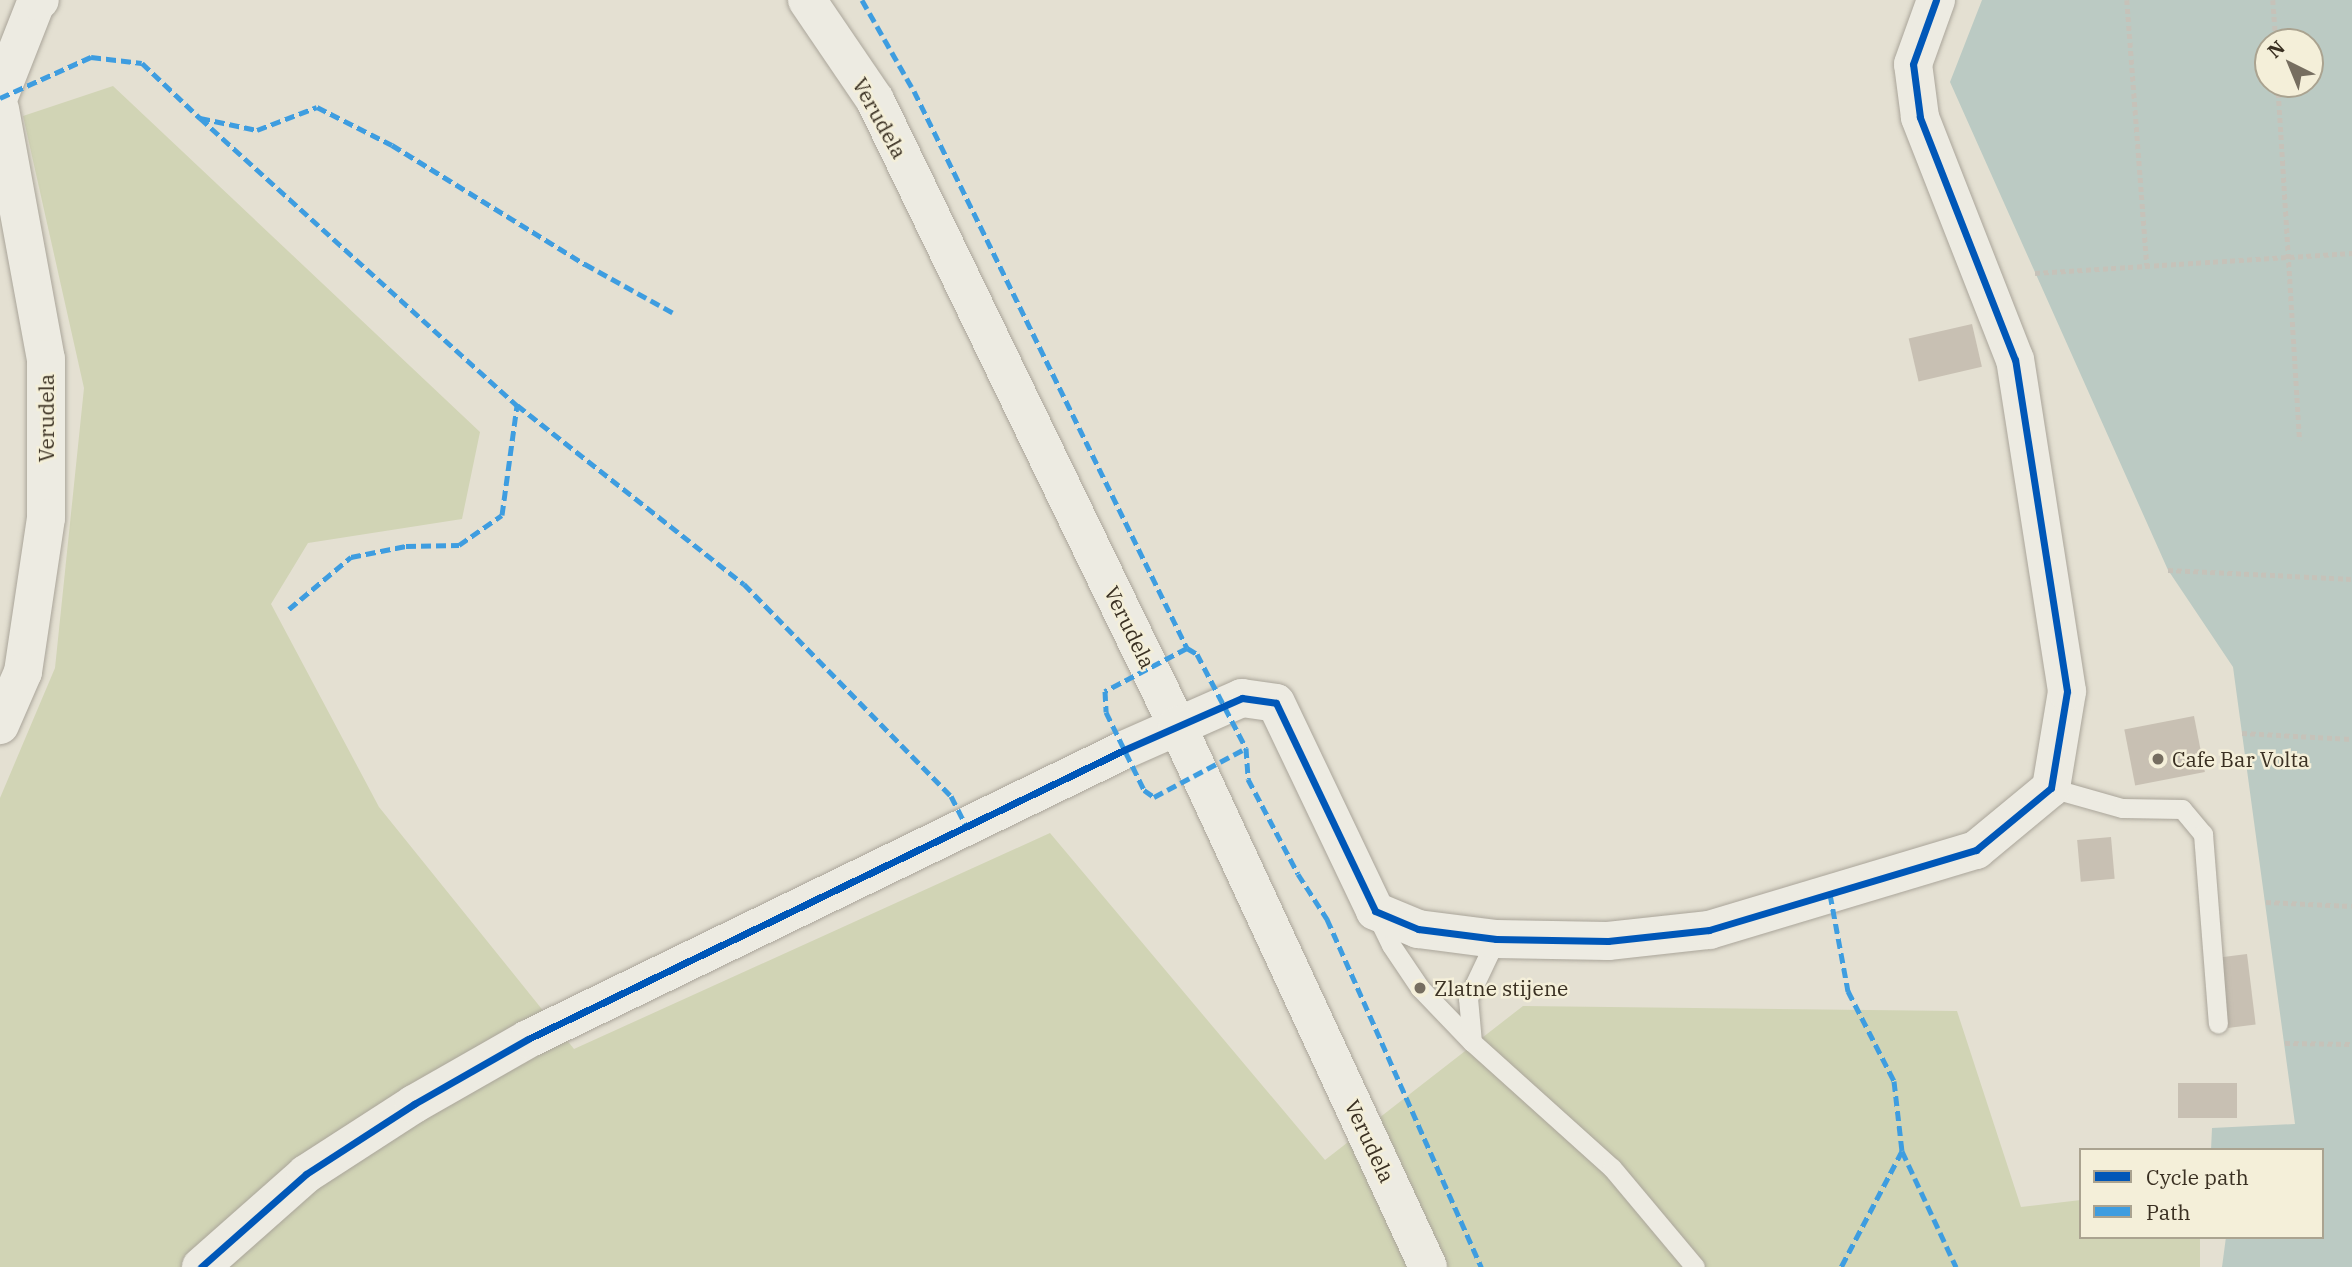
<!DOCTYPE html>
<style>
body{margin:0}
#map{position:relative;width:2352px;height:1267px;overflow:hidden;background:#e4e0d2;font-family:"IBM Plex Serif",serif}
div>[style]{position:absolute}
.green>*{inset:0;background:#d1d4b5}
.water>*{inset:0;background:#bbcac3}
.building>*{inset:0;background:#c8c0b3;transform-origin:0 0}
.path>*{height:4.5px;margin-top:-2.25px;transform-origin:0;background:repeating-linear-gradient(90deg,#c6c2b9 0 5px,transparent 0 8.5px)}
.roads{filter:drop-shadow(0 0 2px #aaa59a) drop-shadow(0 0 2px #aaa59a)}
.lane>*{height:19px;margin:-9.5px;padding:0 9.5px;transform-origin:9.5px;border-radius:9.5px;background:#edebe2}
.street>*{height:38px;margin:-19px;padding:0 19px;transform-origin:19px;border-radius:19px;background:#edebe2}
.secondary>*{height:38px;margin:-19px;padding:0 19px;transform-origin:19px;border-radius:19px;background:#edebe2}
.quiet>*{height:5px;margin-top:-2.5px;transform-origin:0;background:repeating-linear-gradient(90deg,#3e9de0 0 10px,transparent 0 15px)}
.cycleway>*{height:7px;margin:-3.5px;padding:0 3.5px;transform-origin:3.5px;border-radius:3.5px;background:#0057b8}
.dots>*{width:19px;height:19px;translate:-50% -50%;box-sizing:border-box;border:4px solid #f4efd9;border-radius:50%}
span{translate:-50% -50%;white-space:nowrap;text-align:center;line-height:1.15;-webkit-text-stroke:5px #f4efd9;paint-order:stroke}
.street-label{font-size:21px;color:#3a3022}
.poi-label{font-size:21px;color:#3a3022}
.left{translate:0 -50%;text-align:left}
.legend{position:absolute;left:2079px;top:1148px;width:245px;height:91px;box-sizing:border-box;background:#f4efd9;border:2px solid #aaa390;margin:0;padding:9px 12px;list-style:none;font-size:21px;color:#3a3022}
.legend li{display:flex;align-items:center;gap:14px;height:35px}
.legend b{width:35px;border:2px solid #aaa390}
.north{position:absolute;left:2254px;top:28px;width:70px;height:70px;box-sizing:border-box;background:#f4efd9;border:2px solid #aaa390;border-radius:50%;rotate:317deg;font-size:19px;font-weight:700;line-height:28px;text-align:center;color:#3a3022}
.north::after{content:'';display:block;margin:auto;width:24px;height:32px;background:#766e60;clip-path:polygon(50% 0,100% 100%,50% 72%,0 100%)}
</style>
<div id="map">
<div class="green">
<div style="clip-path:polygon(113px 86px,480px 432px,462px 519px,308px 543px,271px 604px,379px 807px,574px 1049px,1050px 833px,1325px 1160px,1523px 1006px,1957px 1011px,2021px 1207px,2081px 1200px,2081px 1237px,2200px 1237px,2200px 1267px,0 1267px,0 798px,55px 668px,84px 388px,23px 116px)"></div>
</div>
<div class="water">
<div style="clip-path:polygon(evenodd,1982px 0,2352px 0,2352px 1267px,2222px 1267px,2226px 1237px,2322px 1237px,2322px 1150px,2211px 1150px,2212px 1128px,2295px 1124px,2233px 667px,2168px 570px,1950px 82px,1982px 0,2268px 42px,2310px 42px,2310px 84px,2268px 84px,2268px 42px)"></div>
</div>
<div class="building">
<div style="left:1972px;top:324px;width:44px;height:65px;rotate:77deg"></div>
<div style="left:2194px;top:716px;width:57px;height:71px;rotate:79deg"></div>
<div style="left:2111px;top:837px;width:42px;height:34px;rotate:85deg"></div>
<div style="left:2247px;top:954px;width:71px;height:28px;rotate:83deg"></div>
<div style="left:2178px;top:1083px;width:59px;height:35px"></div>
</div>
<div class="path">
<div style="left:2127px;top:0;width:266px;rotate:85.7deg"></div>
<div style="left:2273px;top:0;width:42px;rotate:85.9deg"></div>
<div style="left:2278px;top:84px;width:357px;rotate:86.5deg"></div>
<div style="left:2035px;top:273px;width:318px;rotate:-3.6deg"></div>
<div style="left:2168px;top:570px;width:184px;rotate:2.8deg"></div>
<div style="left:2242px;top:733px;width:110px;rotate:3.1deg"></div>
<div style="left:2266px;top:902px;width:86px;rotate:2.7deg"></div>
<div style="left:2285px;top:1043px;width:67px;rotate:0.9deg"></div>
</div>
<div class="roads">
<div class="lane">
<div style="left:2051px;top:788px;width:74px;rotate:15.7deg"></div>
<div style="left:2122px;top:808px;width:60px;rotate:1deg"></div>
<div style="left:2182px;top:809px;width:33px;rotate:50deg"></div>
<div style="left:2203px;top:834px;width:190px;rotate:85.5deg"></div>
<div style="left:1376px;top:914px;width:34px;rotate:64deg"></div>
<div style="left:1391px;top:945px;width:52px;rotate:56deg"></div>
<div style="left:1420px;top:988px;width:75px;rotate:46.1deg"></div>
<div style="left:1472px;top:1042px;width:188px;rotate:42deg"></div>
<div style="left:1612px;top:1168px;width:129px;rotate:50deg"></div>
<div style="left:1472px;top:1042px;width:44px;rotate:-95.2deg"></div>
<div style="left:1468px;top:998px;width:65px;rotate:-64.6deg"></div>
</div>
<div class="street">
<div style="left:0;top:94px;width:101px;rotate:-68.5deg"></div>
<div style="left:0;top:109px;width:254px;rotate:79.6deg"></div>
<div style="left:46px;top:359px;width:159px;rotate:90deg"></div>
<div style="left:46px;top:518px;width:156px;rotate:98.5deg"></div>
<div style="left:23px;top:672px;width:58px;rotate:113.5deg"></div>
<div style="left:201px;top:1267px;width:140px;rotate:-41.5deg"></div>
<div style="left:306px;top:1174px;width:129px;rotate:-32.9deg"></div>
<div style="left:414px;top:1104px;width:131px;rotate:-29.7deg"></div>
<div style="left:528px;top:1039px;width:662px;rotate:-25.87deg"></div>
<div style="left:1124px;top:750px;width:129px;rotate:-23.8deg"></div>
<div style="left:1242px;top:698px;width:34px;rotate:8deg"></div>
<div style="left:1276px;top:703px;width:230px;rotate:64.5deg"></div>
<div style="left:1375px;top:911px;width:47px;rotate:22.7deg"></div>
<div style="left:1418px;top:929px;width:79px;rotate:7.3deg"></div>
<div style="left:1496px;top:939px;width:112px;rotate:1deg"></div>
<div style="left:1608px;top:941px;width:102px;rotate:-6.2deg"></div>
<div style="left:1709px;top:930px;width:279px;rotate:-16.7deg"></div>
<div style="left:1976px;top:850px;width:97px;rotate:-39.6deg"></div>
<div style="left:2051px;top:788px;width:98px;rotate:-80.6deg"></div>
<div style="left:2067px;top:691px;width:335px;rotate:-98.9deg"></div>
<div style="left:2015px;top:360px;width:261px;rotate:-111.4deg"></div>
<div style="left:1920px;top:117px;width:53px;rotate:-97.5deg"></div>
<div style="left:1913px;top:64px;width:68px;rotate:-70.2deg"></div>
</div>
<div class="secondary">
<div style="left:807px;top:0;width:121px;rotate:55.8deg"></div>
<div style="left:875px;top:100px;width:694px;rotate:64.21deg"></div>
<div style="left:1177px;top:725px;width:597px;rotate:65.15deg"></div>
<div style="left:38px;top:1px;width:2px;rotate:-27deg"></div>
</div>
</div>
<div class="quiet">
<div style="left:862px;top:0;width:105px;rotate:60.3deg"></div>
<div style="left:914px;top:91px;width:620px;rotate:63.89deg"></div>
<div style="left:1187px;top:648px;width:12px;rotate:31deg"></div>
<div style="left:1197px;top:654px;width:106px;rotate:62.5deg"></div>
<div style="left:1246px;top:748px;width:31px;rotate:86deg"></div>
<div style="left:1248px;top:779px;width:107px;rotate:62.2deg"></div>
<div style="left:1298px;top:874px;width:54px;rotate:57.2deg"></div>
<div style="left:1327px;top:919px;width:381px;rotate:66.1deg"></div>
<div style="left:0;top:98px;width:100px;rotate:-24.3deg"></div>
<div style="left:91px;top:57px;width:51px;rotate:6.7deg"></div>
<div style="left:142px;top:63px;width:80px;rotate:43.5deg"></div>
<div style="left:200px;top:118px;width:58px;rotate:11.9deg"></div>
<div style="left:257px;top:130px;width:64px;rotate:-21deg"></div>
<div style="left:317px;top:107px;width:84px;rotate:26.9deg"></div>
<div style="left:392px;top:145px;width:227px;rotate:31.7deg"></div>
<div style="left:585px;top:264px;width:105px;rotate:29deg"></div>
<div style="left:200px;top:118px;width:428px;rotate:42.2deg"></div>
<div style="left:517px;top:405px;width:289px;rotate:38.3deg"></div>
<div style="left:744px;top:584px;width:296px;rotate:45.7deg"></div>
<div style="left:951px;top:796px;width:34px;rotate:63deg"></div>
<div style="left:289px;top:609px;width:81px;rotate:-40deg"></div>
<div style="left:351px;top:557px;width:56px;rotate:-11.3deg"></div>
<div style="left:406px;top:546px;width:53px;rotate:-1.1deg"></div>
<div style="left:459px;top:545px;width:52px;rotate:-34.9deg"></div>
<div style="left:502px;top:515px;width:111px;rotate:-82.2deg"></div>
<div style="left:1187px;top:648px;width:93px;rotate:152.3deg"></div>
<div style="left:1105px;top:691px;width:21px;rotate:87deg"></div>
<div style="left:1106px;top:712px;width:87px;rotate:64deg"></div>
<div style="left:1144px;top:790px;width:12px;rotate:35deg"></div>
<div style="left:1154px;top:797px;width:104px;rotate:-28deg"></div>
<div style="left:1830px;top:894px;width:99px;rotate:79.5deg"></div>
<div style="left:1848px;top:991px;width:101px;rotate:62.9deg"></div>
<div style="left:1894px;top:1081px;width:70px;rotate:83.5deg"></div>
<div style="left:1902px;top:1151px;width:131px;rotate:117.7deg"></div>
<div style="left:1902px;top:1151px;width:128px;rotate:65deg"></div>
</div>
<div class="cycleway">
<div style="left:201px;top:1267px;width:140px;rotate:-41.5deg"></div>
<div style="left:306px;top:1174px;width:129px;rotate:-32.9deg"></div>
<div style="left:414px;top:1104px;width:131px;rotate:-29.7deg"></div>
<div style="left:528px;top:1039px;width:662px;rotate:-25.87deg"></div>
<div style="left:1124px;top:750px;width:129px;rotate:-23.8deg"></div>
<div style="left:1242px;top:698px;width:34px;rotate:8deg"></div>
<div style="left:1276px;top:703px;width:230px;rotate:64.5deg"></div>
<div style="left:1375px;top:911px;width:47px;rotate:22.7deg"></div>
<div style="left:1418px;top:929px;width:79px;rotate:7.3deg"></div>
<div style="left:1496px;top:939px;width:112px;rotate:1deg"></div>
<div style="left:1608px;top:941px;width:102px;rotate:-6.2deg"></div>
<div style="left:1709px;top:930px;width:279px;rotate:-16.7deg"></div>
<div style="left:1976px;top:850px;width:97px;rotate:-39.6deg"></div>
<div style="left:2051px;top:788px;width:98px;rotate:-80.6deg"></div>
<div style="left:2067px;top:691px;width:335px;rotate:-98.9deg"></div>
<div style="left:2015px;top:360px;width:261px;rotate:-111.4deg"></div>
<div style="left:1920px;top:117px;width:53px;rotate:-97.5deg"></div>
<div style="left:1913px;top:64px;width:68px;rotate:-70.2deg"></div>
</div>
<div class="dots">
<div style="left:2158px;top:759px;background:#766e60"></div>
<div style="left:1420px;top:988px;background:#766e60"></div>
</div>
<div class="street-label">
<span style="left:880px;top:118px;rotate:61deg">Verudela</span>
<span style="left:46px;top:418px;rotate:-90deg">Verudela</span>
<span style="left:1130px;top:627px;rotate:64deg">Verudela</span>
<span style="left:1370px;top:1141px;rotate:65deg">Verudela</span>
</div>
<div class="poi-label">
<span class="left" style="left:2172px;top:759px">Cafe Bar Volta</span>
<span class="left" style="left:1434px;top:988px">Zlatne stijene</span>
</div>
<ul class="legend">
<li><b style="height:9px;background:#0057b8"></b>Cycle path</li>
<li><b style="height:9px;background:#3e9de0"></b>Path</li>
</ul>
<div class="north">N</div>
</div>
